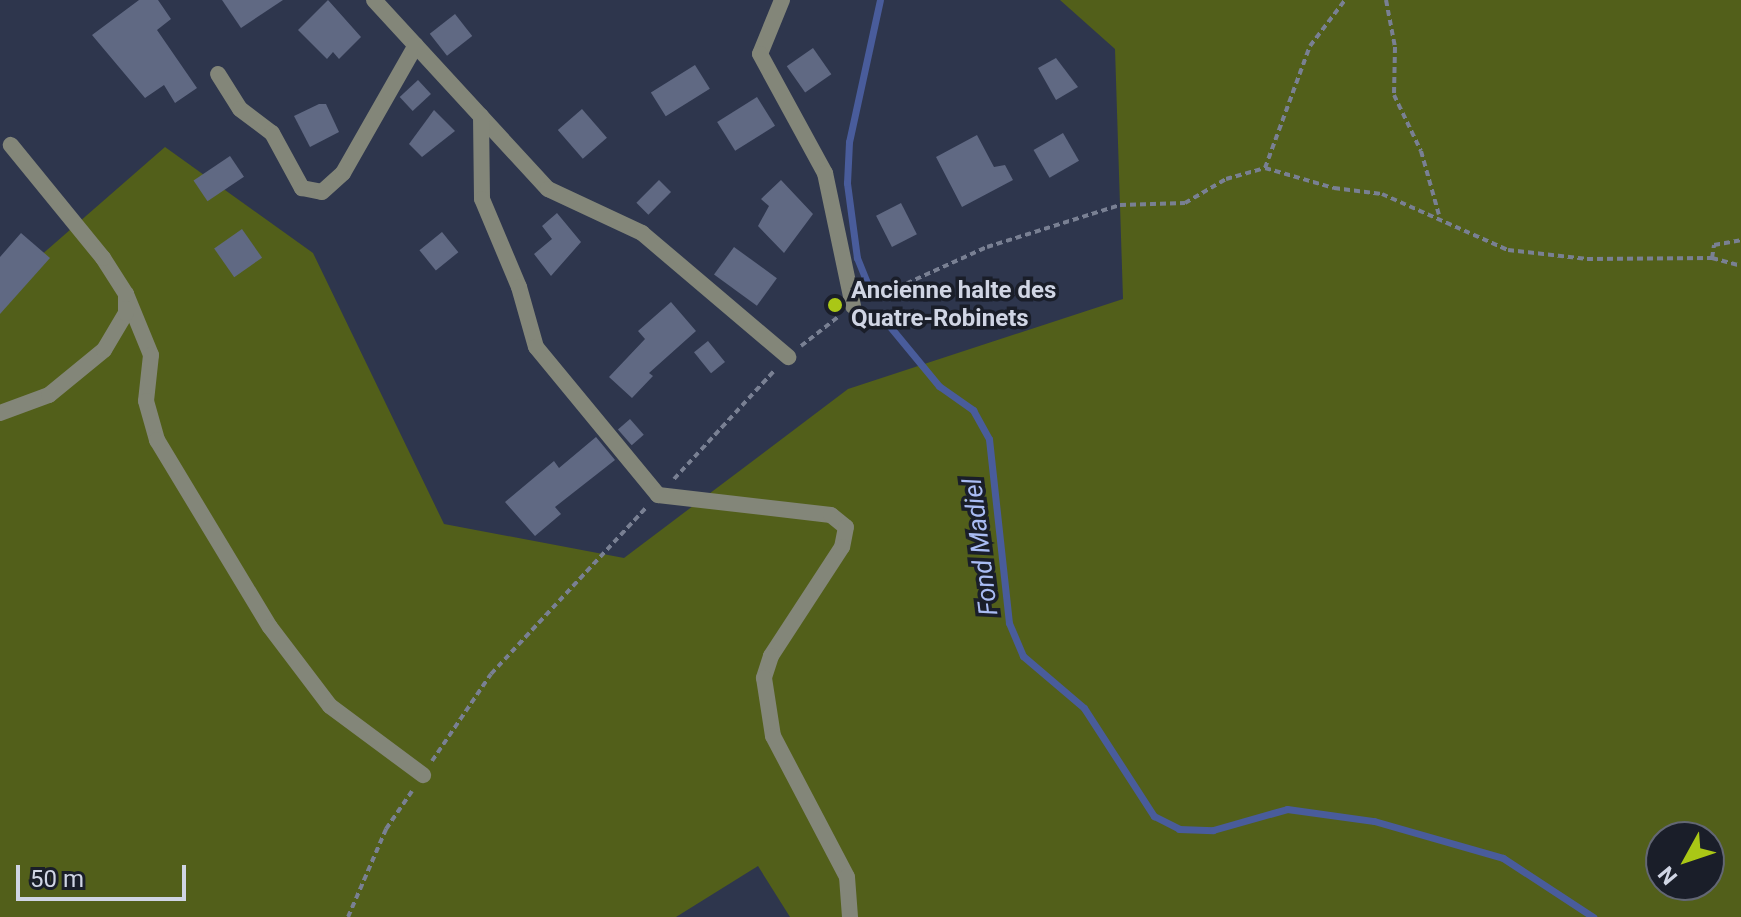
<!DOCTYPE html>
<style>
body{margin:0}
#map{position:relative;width:1741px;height:917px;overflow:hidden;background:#2e364d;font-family:Roboto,sans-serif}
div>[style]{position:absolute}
.green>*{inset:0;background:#525f1a}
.stream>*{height:7px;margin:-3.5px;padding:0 3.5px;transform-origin:3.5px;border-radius:3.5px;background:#495c9b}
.building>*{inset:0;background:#606983;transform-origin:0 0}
.path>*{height:4px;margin-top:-2px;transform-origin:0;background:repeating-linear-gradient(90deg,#798093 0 6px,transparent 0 10px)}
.street>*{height:16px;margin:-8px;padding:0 8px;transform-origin:8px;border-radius:8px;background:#838679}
.dots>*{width:22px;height:22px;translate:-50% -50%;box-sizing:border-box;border:4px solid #1a1e29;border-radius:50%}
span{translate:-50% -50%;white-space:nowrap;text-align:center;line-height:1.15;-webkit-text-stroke:7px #1a1e29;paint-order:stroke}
.poi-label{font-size:24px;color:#d0d5e4;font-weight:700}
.left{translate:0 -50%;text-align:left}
.water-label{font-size:26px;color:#a9bcf3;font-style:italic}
.north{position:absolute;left:1645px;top:821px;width:80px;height:80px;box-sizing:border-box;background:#1a1e29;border:2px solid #636774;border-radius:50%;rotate:230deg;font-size:22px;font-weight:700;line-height:32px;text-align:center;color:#d0d5e4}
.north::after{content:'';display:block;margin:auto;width:28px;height:36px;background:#aac716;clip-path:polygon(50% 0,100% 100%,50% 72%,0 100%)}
.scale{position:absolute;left:16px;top:865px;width:170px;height:36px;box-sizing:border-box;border:4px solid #d0d5e4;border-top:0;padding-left:10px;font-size:24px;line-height:28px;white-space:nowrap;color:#d0d5e4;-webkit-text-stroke:6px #1a1e29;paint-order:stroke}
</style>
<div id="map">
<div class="green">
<div style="clip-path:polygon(evenodd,1060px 0,1741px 0,1741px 917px,790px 917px,758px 866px,676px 917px,0 917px,0 291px,165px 147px,313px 253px,444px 524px,624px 558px,848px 389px,1123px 299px,1115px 49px,1060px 0,1661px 837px,1709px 837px,1709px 885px,1661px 885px,1661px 837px)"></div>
</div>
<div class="stream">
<div style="left:870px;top:290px;width:35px;rotate:-112deg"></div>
<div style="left:857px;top:258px;width:76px;rotate:-97.6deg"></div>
<div style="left:847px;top:183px;width:41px;rotate:-87.2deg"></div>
<div style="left:849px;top:142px;width:145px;rotate:-77.7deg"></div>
<div style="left:887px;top:323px;width:82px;rotate:50.5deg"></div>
<div style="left:939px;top:386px;width:42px;rotate:35.2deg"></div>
<div style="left:973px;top:410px;width:33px;rotate:61deg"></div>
<div style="left:989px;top:439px;width:185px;rotate:83.8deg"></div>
<div style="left:1009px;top:623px;width:36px;rotate:67deg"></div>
<div style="left:1023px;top:656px;width:80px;rotate:40.4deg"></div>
<div style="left:1084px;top:708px;width:129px;rotate:57.1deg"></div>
<div style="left:1154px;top:816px;width:28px;rotate:27deg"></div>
<div style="left:1179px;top:829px;width:34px;rotate:2deg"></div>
<div style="left:1213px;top:830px;width:77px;rotate:-15.8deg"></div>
<div style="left:1287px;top:809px;width:88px;rotate:7.9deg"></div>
<div style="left:1374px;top:821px;width:134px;rotate:16deg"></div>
<div style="left:1503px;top:858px;width:108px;rotate:33.2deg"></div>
</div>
<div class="building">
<div style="clip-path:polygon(139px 0,158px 0,171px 19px,157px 30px,197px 88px,175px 103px,164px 85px,145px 98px,92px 35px)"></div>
<div style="clip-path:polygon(222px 0,283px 0,241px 28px)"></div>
<div style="clip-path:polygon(328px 0,361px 37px,339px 59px,333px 52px,327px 59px,298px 30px)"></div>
<div style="left:455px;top:14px;width:28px;height:32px;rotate:52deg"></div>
<div style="left:813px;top:48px;width:32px;height:32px;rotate:55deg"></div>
<div style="clip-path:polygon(1056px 58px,1078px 87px,1056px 100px,1038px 68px)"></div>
<div style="left:695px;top:65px;width:28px;height:52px;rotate:58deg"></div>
<div style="left:418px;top:80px;width:19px;height:25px;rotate:47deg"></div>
<div style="left:757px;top:97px;width:34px;height:47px;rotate:58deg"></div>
<div style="clip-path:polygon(319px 104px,326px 104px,339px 132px,310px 147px,294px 116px)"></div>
<div style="left:582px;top:109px;width:38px;height:32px;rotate:49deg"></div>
<div style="clip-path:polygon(434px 110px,455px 131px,422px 157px,409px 144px)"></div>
<div style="left:1063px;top:133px;width:32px;height:34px;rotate:60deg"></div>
<div style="clip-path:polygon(977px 135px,994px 167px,1005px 165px,1013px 180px,962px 207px,936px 157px)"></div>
<div style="left:230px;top:156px;width:25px;height:44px;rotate:56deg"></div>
<div style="left:659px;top:180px;width:17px;height:32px;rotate:45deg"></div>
<div style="clip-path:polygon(781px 180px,813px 214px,784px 253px,758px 226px,769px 206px,761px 199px)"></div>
<div style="left:901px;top:203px;width:35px;height:28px;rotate:63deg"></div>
<div style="clip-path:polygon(557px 213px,581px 242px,551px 276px,534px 254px,552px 239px,542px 226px)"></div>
<div style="left:242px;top:229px;width:35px;height:34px;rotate:55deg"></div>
<div style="left:442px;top:232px;width:26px;height:29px;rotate:51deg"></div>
<div style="clip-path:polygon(21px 233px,50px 258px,0 314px,0 257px)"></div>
<div style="left:734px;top:247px;width:53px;height:34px;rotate:36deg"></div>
<div style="clip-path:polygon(671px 302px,696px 331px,649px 373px,653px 376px,632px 398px,609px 377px,645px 339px,638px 331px)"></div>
<div style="left:708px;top:341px;width:27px;height:18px;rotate:51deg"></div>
<div style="left:630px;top:419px;width:21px;height:16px;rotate:49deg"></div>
<div style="clip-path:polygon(596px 437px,615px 460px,555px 507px,561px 514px,535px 536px,505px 502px,554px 461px,559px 468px)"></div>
</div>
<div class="path">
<div style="left:1386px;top:0;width:48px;rotate:79.2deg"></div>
<div style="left:1395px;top:47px;width:48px;rotate:91.2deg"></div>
<div style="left:1394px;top:95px;width:62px;rotate:64.3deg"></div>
<div style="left:1421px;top:151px;width:66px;rotate:74.3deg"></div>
<div style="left:1265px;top:168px;width:130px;rotate:-69.8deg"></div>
<div style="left:1310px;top:46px;width:58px;rotate:-52.7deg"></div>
<div style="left:1712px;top:258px;width:13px;rotate:-81deg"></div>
<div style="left:1714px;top:245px;width:27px;rotate:-10deg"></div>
<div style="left:870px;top:300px;width:128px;rotate:-24.4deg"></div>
<div style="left:987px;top:247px;width:139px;rotate:-17.5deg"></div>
<div style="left:1120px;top:205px;width:65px;rotate:-1.8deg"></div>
<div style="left:1185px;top:203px;width:48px;rotate:-30.3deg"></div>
<div style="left:1226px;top:179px;width:41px;rotate:-15.8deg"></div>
<div style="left:1265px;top:168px;width:72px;rotate:16.2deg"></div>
<div style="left:1334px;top:188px;width:48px;rotate:7.1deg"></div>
<div style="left:1382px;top:194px;width:138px;rotate:24deg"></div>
<div style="left:1508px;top:250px;width:80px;rotate:6.5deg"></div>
<div style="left:1587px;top:259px;width:125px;rotate:-0.5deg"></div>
<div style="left:1712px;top:258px;width:30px;rotate:15deg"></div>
<div style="left:801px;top:346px;width:47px;rotate:-38.1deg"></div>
<div style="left:674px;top:479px;width:147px;rotate:-47.2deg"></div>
<div style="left:432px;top:761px;width:105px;rotate:-55.9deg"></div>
<div style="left:491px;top:674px;width:227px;rotate:-47deg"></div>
<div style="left:348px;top:917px;width:96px;rotate:-66.6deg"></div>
<div style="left:386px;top:829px;width:46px;rotate:-55.6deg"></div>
</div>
<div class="street">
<div style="left:374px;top:0;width:257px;rotate:47.4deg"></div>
<div style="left:548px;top:189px;width:104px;rotate:25.1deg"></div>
<div style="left:642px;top:233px;width:192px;rotate:40.3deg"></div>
<div style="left:782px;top:0;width:58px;rotate:112.2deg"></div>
<div style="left:760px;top:54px;width:136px;rotate:61.4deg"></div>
<div style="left:825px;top:173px;width:136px;rotate:78.1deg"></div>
<div style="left:218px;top:74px;width:41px;rotate:57.8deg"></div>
<div style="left:240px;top:109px;width:40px;rotate:37deg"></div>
<div style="left:272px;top:133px;width:63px;rotate:61.4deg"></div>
<div style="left:302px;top:188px;width:20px;rotate:11deg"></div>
<div style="left:322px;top:192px;width:28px;rotate:-42deg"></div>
<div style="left:343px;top:173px;width:147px;rotate:-60.3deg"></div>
<div style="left:481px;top:116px;width:83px;rotate:89.3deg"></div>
<div style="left:482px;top:199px;width:95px;rotate:67.2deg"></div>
<div style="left:519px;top:287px;width:62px;rotate:74.2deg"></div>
<div style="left:536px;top:347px;width:192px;rotate:50.5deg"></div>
<div style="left:658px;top:495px;width:174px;rotate:6.6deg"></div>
<div style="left:831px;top:515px;width:19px;rotate:39deg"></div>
<div style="left:846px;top:527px;width:20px;rotate:101deg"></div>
<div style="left:842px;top:547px;width:130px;rotate:123.1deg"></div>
<div style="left:771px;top:656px;width:23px;rotate:108deg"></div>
<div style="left:764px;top:678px;width:59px;rotate:81.2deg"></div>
<div style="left:773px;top:736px;width:159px;rotate:62.3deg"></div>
<div style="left:847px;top:877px;width:40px;rotate:85.7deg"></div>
<div style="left:126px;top:294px;width:66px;rotate:67.7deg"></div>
<div style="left:151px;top:355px;width:46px;rotate:96.2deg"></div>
<div style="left:146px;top:401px;width:41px;rotate:74.2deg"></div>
<div style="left:157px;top:440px;width:218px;rotate:58.9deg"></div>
<div style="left:270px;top:627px;width:99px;rotate:52.8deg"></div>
<div style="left:330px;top:706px;width:116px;rotate:36.6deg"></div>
<div style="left:0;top:413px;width:52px;rotate:-20.2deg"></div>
<div style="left:49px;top:395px;width:71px;rotate:-39.3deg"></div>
<div style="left:104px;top:350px;width:43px;rotate:-59.3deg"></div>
<div style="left:126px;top:313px;width:19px;rotate:-90deg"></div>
<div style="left:126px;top:294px;width:43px;rotate:-122.6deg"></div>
<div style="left:103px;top:258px;width:146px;rotate:-129.2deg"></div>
</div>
<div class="dots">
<div style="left:835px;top:305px;background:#aac716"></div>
</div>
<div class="poi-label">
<span class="left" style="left:851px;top:305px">Ancienne halte des<br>Quatre-Robinets</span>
</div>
<div class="water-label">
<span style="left:981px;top:547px;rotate:-97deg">Fond Madiel</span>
</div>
<div class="north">N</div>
<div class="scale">50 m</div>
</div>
